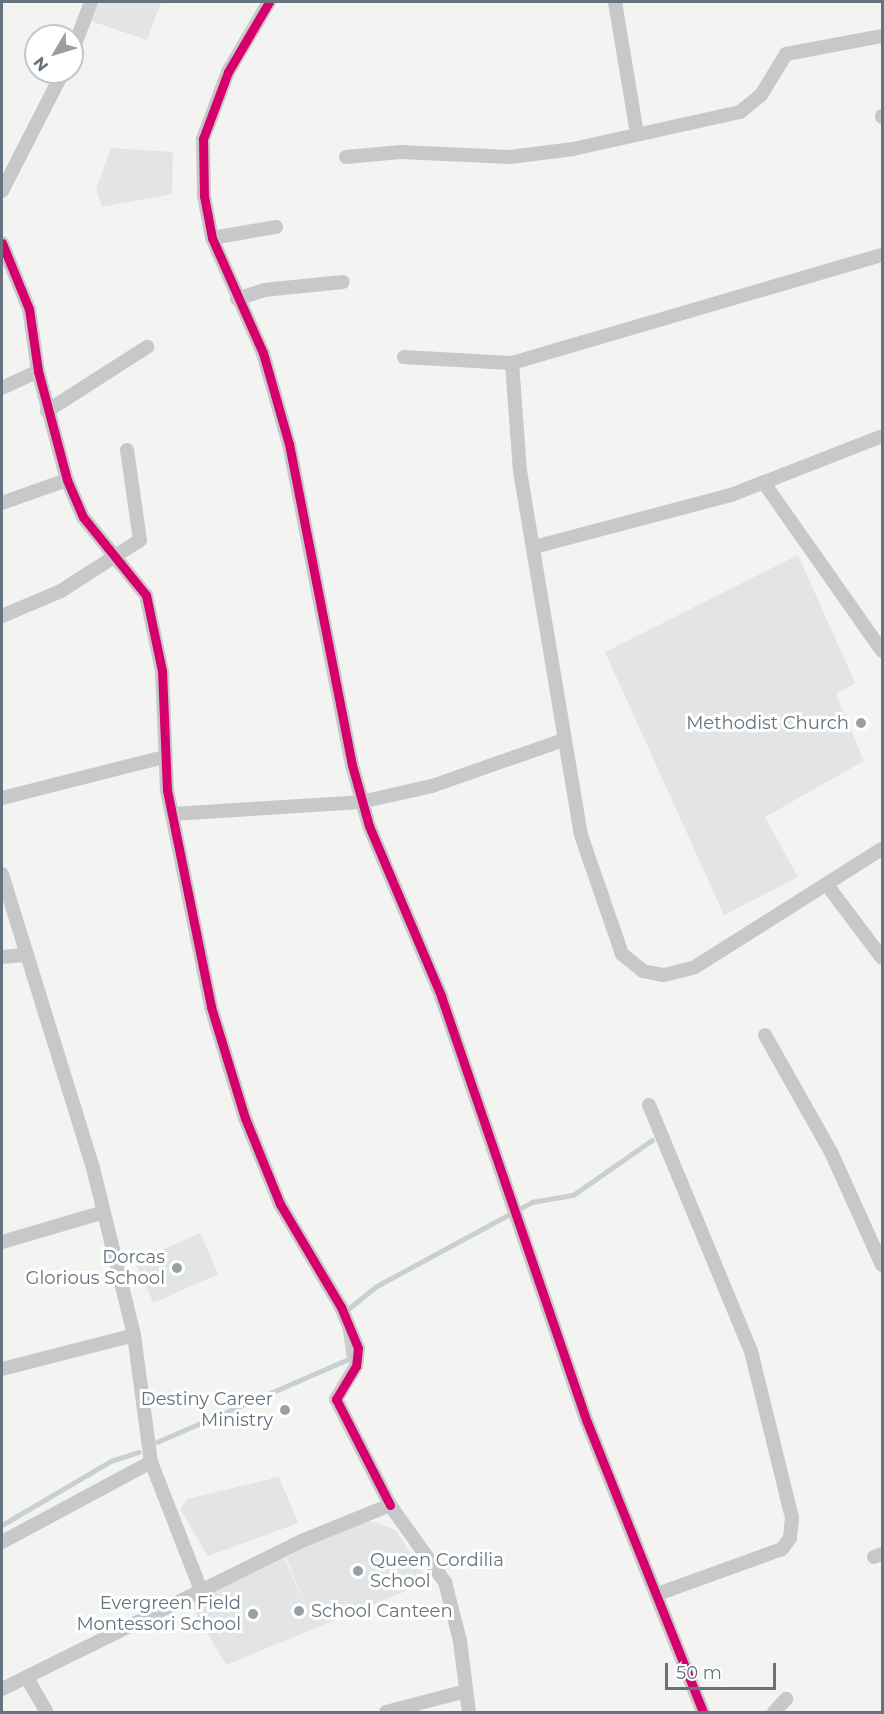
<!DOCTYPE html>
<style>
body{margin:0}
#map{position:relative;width:884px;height:1714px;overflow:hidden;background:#f3f3f1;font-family:Montserrat,sans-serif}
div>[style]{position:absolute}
.built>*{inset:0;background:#e3e4e4;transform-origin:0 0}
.stream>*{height:4.5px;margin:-2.25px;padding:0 2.25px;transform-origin:2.25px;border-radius:2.25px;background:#c8d0d2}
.street>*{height:14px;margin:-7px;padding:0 7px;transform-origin:7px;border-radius:7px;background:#c7c8c9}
.cycleway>*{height:9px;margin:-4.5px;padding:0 4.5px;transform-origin:4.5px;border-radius:4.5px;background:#d6006c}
.dots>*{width:16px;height:16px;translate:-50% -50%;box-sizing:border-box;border:3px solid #fff;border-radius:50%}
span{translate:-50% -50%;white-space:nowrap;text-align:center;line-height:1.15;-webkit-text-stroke:6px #fff;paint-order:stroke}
.poi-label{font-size:18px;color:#65737f}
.right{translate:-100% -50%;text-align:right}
.left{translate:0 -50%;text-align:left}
.frame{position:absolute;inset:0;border:3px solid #65737f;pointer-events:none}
.north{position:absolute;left:24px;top:24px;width:60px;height:60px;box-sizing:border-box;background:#fff;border:2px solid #c1c7cc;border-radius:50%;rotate:232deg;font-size:16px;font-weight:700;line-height:24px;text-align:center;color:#65737f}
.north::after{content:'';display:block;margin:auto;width:21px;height:27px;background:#97a0a7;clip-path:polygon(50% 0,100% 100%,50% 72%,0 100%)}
.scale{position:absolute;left:665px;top:1663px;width:111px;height:27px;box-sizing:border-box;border:3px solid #65737f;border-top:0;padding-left:8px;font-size:18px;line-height:21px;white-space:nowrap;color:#65737f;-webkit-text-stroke:4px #fff;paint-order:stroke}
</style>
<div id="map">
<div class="built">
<div style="clip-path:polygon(99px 2px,161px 2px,147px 40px,91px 21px)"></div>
<div style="clip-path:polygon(111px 148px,173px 152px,172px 194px,102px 207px,96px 189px)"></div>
<div style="clip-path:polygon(798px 555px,855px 683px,836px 694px,864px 761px,765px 817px,798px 877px,724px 915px,605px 652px)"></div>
<div style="left:200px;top:1233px;width:45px;height:71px;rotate:66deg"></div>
<div style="clip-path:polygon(279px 1477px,298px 1523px,208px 1556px,180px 1509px,187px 1499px)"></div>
<div style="clip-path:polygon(367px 1520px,396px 1530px,428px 1582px,226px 1665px,189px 1601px,284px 1557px,312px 1621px,285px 1555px)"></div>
</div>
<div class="stream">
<div style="left:347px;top:1310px;width:36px;rotate:-39deg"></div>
<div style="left:375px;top:1287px;width:179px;rotate:-28.4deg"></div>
<div style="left:532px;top:1202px;width:42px;rotate:-9.7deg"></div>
<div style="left:573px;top:1195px;width:96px;rotate:-34.8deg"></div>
<div style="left:157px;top:1442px;width:209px;rotate:-23.4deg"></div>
<div style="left:349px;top:1359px;width:35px;rotate:-98deg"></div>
<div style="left:2px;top:1525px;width:126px;rotate:-30.4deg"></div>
<div style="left:111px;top:1461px;width:29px;rotate:-18deg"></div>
</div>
<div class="street">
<div style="left:269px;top:2px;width:81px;rotate:120.4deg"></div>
<div style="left:228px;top:72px;width:72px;rotate:110.5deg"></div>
<div style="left:203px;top:139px;width:57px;rotate:89deg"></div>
<div style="left:204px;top:196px;width:43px;rotate:79.2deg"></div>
<div style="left:212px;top:238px;width:126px;rotate:66.1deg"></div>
<div style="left:263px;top:353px;width:95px;rotate:74.1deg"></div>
<div style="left:289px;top:444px;width:327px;rotate:78.9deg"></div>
<div style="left:352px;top:765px;width:63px;rotate:74.4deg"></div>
<div style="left:369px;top:826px;width:185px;rotate:67deg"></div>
<div style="left:441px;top:996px;width:450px;rotate:71.1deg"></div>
<div style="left:587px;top:1422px;width:312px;rotate:68.2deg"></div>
<div style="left:615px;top:2px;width:134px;rotate:80.5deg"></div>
<div style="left:72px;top:52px;width:53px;rotate:-69.2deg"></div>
<div style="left:882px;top:116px;width:1px;rotate:90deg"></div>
<div style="left:346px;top:157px;width:55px;rotate:-5.2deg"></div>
<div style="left:401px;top:152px;width:109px;rotate:2.6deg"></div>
<div style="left:510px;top:157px;width:64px;rotate:-7.2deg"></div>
<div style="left:573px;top:149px;width:171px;rotate:-12.5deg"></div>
<div style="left:740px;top:112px;width:27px;rotate:-39deg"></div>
<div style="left:761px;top:95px;width:48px;rotate:-58.6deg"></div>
<div style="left:786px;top:54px;width:98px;rotate:-10.6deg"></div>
<div style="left:2px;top:191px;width:134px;rotate:-62.9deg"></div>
<div style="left:212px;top:238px;width:65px;rotate:-9.8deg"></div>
<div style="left:2px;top:243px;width:71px;rotate:67.8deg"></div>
<div style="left:29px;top:309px;width:63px;rotate:81.7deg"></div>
<div style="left:38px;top:371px;width:113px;rotate:75.1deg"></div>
<div style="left:67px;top:480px;width:40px;rotate:66.6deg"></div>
<div style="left:83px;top:517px;width:100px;rotate:51.1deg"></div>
<div style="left:146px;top:595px;width:78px;rotate:78.1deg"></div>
<div style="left:162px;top:671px;width:119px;rotate:87.6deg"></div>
<div style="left:167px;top:790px;width:221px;rotate:78.5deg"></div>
<div style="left:211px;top:1007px;width:116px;rotate:73deg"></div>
<div style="left:245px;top:1118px;width:93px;rotate:67.9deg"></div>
<div style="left:280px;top:1204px;width:120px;rotate:59.4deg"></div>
<div style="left:341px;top:1307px;width:44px;rotate:67.5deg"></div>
<div style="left:358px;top:1348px;width:18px;rotate:96deg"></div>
<div style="left:356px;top:1366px;width:39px;rotate:121deg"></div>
<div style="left:336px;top:1399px;width:119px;rotate:63deg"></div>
<div style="left:237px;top:299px;width:28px;rotate:-18deg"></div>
<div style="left:264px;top:290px;width:79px;rotate:-5.8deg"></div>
<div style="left:404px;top:357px;width:108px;rotate:3.2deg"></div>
<div style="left:512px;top:363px;width:385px;rotate:-16.3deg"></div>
<div style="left:512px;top:363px;width:108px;rotate:85.8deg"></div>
<div style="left:520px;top:471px;width:369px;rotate:80.5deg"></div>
<div style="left:581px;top:835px;width:126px;rotate:71deg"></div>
<div style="left:622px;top:954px;width:27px;rotate:39deg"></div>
<div style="left:643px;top:971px;width:21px;rotate:11deg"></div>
<div style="left:664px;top:975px;width:32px;rotate:-14deg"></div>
<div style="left:695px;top:967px;width:221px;rotate:-32.3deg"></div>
<div style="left:2px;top:388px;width:40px;rotate:-25deg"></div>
<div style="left:47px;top:411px;width:119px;rotate:-32.6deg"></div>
<div style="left:764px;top:483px;width:205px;rotate:54.9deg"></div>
<div style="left:2px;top:503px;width:69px;rotate:-19.5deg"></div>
<div style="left:534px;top:547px;width:204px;rotate:-14.8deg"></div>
<div style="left:731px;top:495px;width:162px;rotate:-21.3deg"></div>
<div style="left:2px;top:616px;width:64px;rotate:-23deg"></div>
<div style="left:61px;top:591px;width:94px;rotate:-32.8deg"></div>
<div style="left:140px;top:540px;width:91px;rotate:-98.2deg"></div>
<div style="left:2px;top:798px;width:167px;rotate:-14.2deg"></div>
<div style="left:172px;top:814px;width:189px;rotate:-3.6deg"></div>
<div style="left:361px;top:802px;width:73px;rotate:-12.7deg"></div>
<div style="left:432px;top:786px;width:139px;rotate:-19.3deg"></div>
<div style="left:2px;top:874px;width:308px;rotate:72.8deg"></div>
<div style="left:93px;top:1168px;width:172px;rotate:76.2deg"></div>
<div style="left:134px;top:1335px;width:128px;rotate:82.4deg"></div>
<div style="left:151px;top:1462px;width:137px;rotate:68.7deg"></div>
<div style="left:827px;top:885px;width:91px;rotate:53deg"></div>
<div style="left:2px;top:957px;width:22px;rotate:-5deg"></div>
<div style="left:765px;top:1035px;width:134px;rotate:60.6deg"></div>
<div style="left:831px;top:1152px;width:124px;rotate:65.7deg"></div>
<div style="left:649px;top:1105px;width:266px;rotate:67.5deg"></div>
<div style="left:751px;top:1351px;width:172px;rotate:76.2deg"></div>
<div style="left:792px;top:1518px;width:20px;rotate:96deg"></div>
<div style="left:790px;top:1538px;width:14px;rotate:126deg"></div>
<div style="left:782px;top:1549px;width:132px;rotate:160.1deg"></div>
<div style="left:2px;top:1242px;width:103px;rotate:-16.3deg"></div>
<div style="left:2px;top:1369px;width:136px;rotate:-14.4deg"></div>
<div style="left:2px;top:1542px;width:169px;rotate:-28.2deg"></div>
<div style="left:874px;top:1557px;width:9px;rotate:-21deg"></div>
<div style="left:27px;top:1678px;width:39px;rotate:60deg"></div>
<div style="left:2px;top:1689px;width:337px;rotate:-26.3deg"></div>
<div style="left:304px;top:1540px;width:93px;rotate:-22.1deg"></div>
<div style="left:390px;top:1505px;width:95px;rotate:54.5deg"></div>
<div style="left:445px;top:1582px;width:61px;rotate:75.7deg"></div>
<div style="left:460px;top:1641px;width:72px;rotate:82.8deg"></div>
<div style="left:386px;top:1712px;width:83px;rotate:-14.7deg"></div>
<div style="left:774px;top:1712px;width:18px;rotate:-47deg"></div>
</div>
<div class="cycleway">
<div style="left:269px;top:2px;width:81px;rotate:120.4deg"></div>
<div style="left:228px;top:72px;width:72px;rotate:110.5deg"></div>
<div style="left:203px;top:139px;width:57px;rotate:89deg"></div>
<div style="left:204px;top:196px;width:43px;rotate:79.2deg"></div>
<div style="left:212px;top:238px;width:126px;rotate:66.1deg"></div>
<div style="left:263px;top:353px;width:95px;rotate:74.1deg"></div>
<div style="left:289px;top:444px;width:327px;rotate:78.9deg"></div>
<div style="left:352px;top:765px;width:63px;rotate:74.4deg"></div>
<div style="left:369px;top:826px;width:185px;rotate:67deg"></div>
<div style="left:441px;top:996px;width:450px;rotate:71.1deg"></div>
<div style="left:587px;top:1422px;width:312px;rotate:68.2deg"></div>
<div style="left:2px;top:243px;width:71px;rotate:67.8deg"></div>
<div style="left:29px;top:309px;width:63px;rotate:81.7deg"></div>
<div style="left:38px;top:371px;width:113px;rotate:75.1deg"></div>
<div style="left:67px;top:480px;width:40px;rotate:66.6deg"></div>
<div style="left:83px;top:517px;width:100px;rotate:51.1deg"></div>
<div style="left:146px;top:595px;width:78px;rotate:78.1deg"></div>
<div style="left:162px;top:671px;width:119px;rotate:87.6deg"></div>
<div style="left:167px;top:790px;width:221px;rotate:78.5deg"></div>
<div style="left:211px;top:1007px;width:116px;rotate:73deg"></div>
<div style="left:245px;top:1118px;width:93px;rotate:67.9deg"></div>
<div style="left:280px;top:1204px;width:120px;rotate:59.4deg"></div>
<div style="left:341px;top:1307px;width:44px;rotate:67.5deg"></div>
<div style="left:358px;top:1348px;width:18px;rotate:96deg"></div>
<div style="left:356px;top:1366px;width:39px;rotate:121deg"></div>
<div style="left:336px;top:1399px;width:119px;rotate:63deg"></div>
</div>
<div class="dots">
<div style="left:861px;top:723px;background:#97a0a7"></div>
<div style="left:177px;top:1268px;background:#97a0a7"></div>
<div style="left:285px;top:1410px;background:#97a0a7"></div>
<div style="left:358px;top:1571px;background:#97a0a7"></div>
<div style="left:299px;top:1611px;background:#97a0a7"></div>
<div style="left:253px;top:1614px;background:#97a0a7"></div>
</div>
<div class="poi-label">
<span class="right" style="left:849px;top:723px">Methodist Church</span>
<span class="right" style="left:165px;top:1268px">Dorcas<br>Glorious School</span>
<span class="right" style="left:273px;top:1410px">Destiny Career<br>Ministry</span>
<span class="left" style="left:370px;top:1571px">Queen Cordilia<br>School</span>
<span class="right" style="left:241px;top:1614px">Evergreen Field<br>Montessori School</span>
<span class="left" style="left:311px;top:1611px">School Canteen</span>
</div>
<div class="frame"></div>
<div class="north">N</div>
<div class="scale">50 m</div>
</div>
